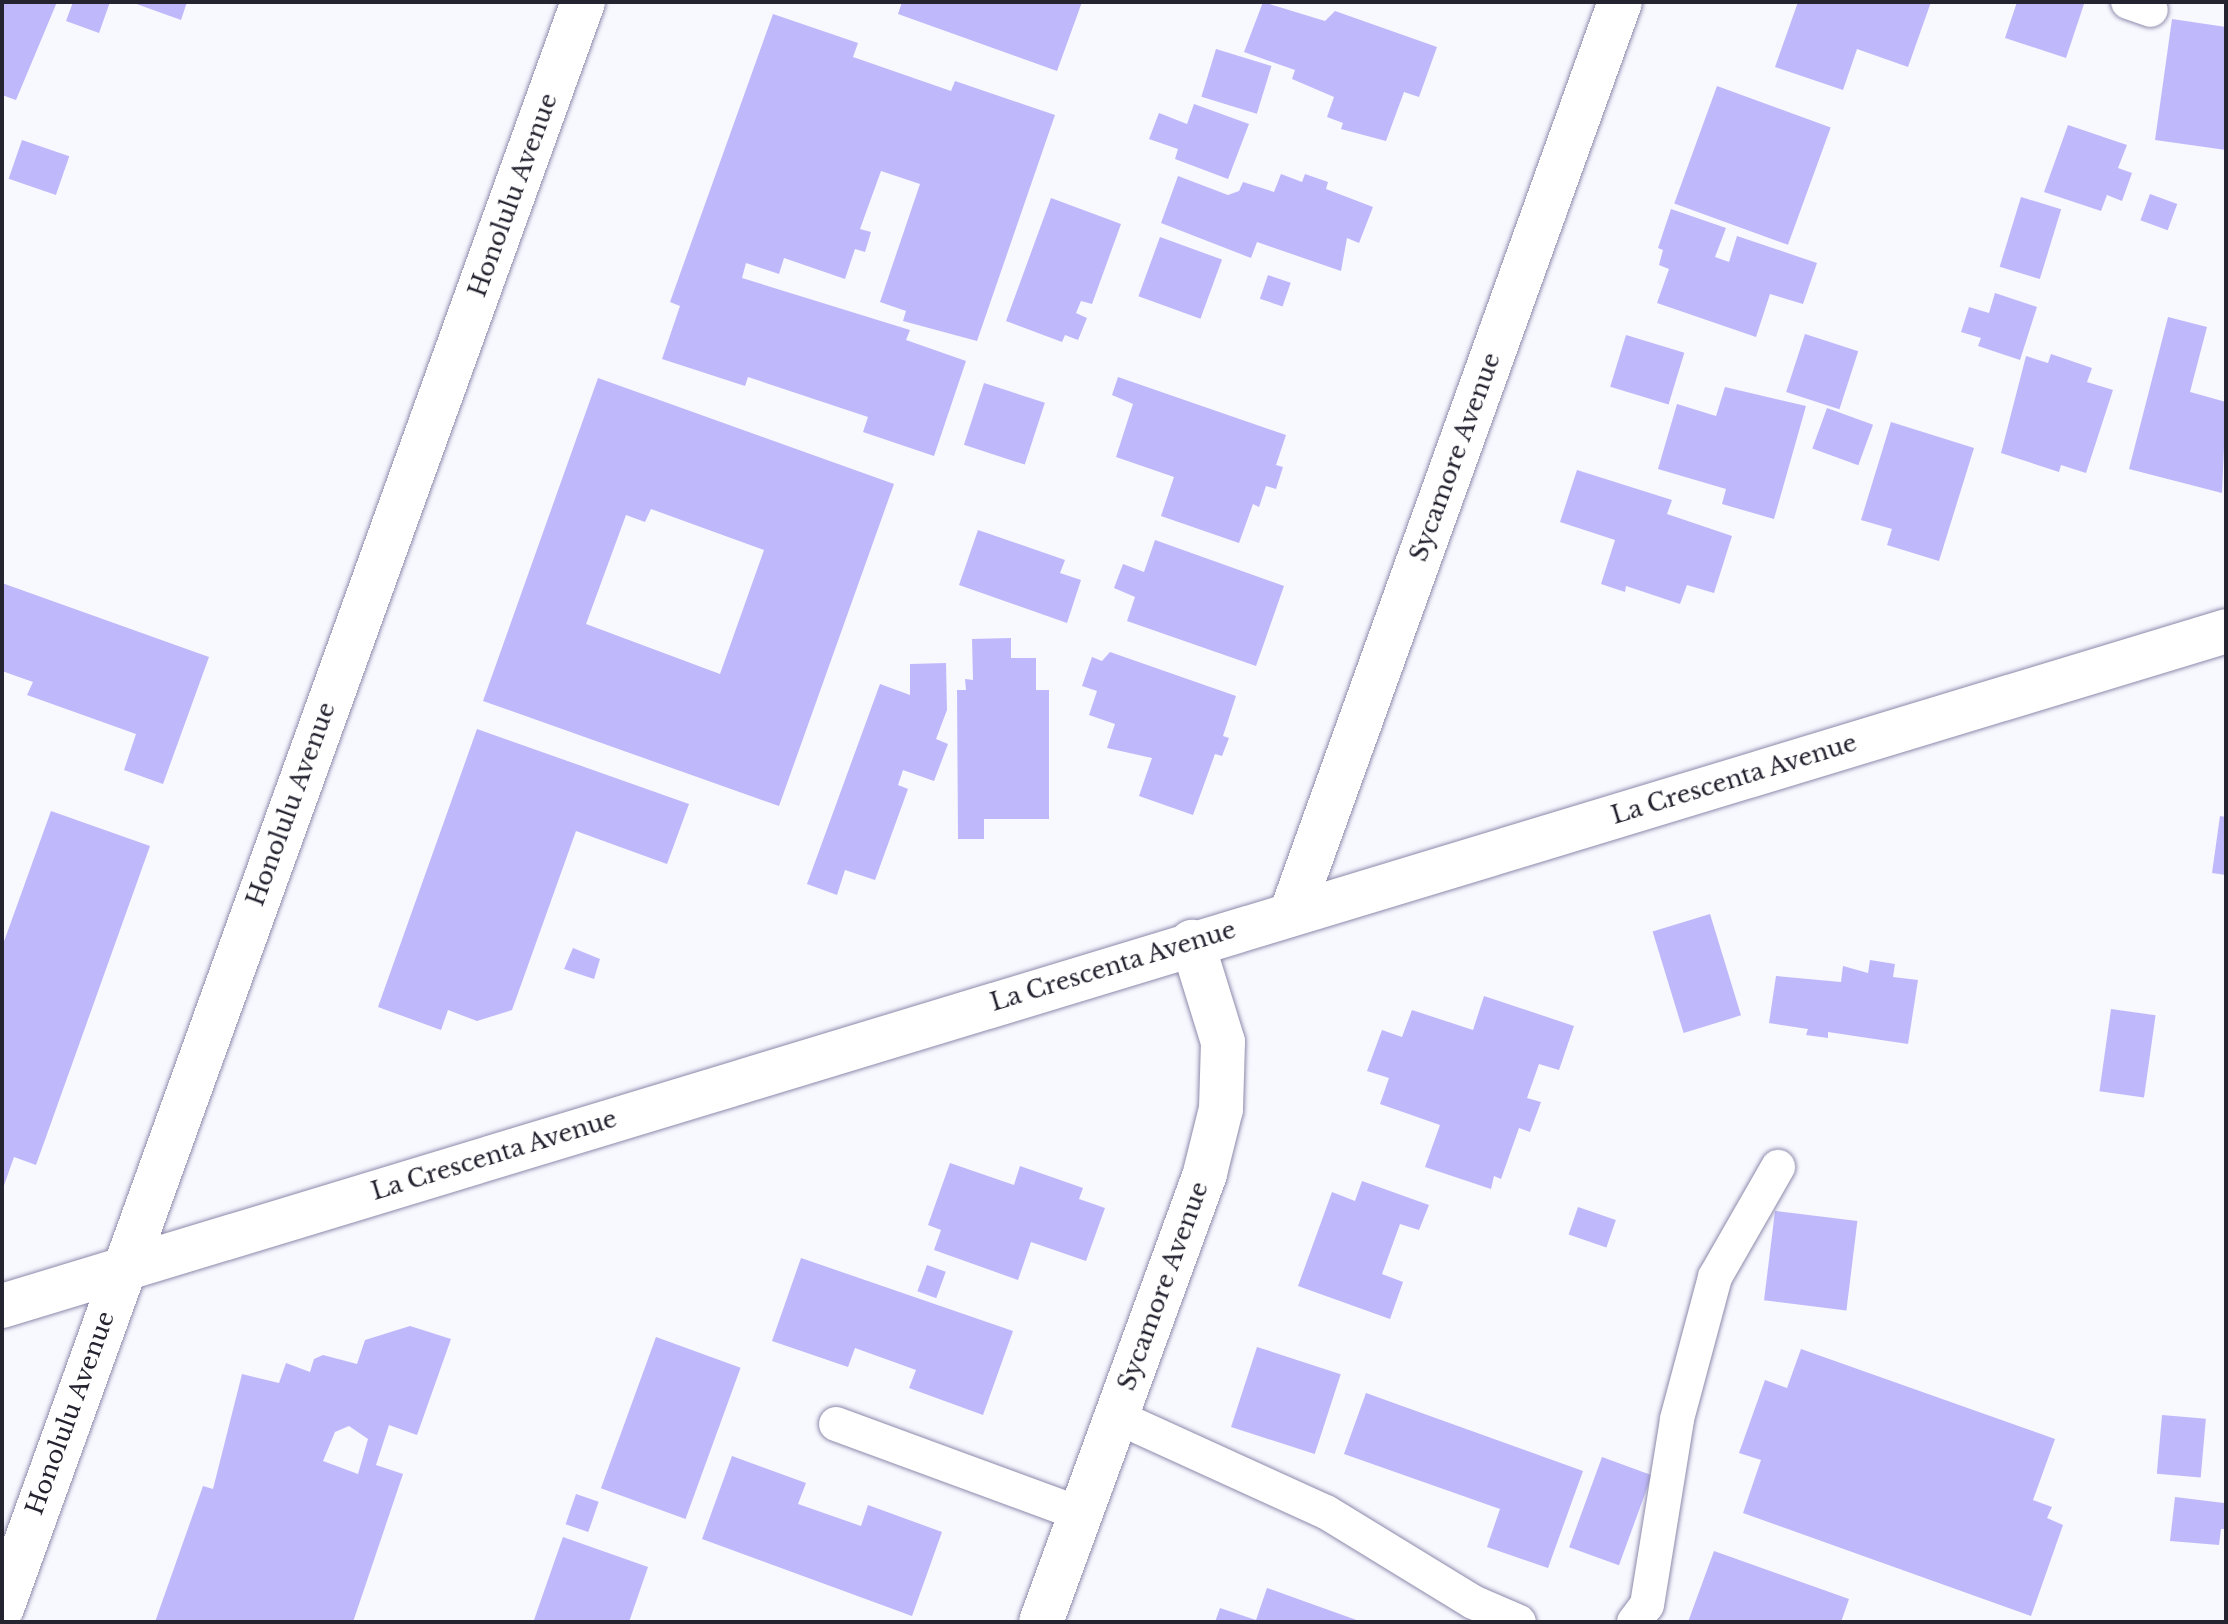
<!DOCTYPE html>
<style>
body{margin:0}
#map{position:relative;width:2228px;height:1624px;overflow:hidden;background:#f8f8ff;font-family:"Libre Baskerville",serif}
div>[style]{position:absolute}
.building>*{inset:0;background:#bfb9fb;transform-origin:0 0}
.roads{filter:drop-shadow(0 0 2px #8c8aab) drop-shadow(0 0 2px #8c8aab)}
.lane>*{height:34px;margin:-17px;padding:0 17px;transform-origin:17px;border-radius:17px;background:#fff}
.street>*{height:44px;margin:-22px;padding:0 22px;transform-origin:22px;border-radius:22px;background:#fff}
.secondary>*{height:44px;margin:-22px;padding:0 22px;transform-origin:22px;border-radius:22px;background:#fff}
span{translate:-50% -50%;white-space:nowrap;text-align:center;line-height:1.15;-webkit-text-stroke:6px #fff;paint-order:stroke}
.street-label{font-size:24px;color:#242330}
.frame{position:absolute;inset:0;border:4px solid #242330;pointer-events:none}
</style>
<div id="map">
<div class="building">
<div style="clip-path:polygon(2px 2px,57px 2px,16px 100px,2px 95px)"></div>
<div style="clip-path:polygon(73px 2px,110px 2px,99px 33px,66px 21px)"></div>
<div style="clip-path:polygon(131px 2px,187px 2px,181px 20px)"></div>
<div style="clip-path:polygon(902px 2px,1082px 2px,1057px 71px,898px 14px)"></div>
<div style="clip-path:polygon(1263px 2px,1325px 21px,1335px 11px,1437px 47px,1419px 97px,1404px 92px,1386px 141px,1341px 129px,1343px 123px,1327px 117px,1334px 97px,1292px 79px,1295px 70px,1244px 52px)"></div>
<div style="clip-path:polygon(1798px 2px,1931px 2px,1908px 67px,1857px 49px,1843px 90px,1775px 67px)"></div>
<div style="clip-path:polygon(2017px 2px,2084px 4px,2066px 58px,2005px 38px)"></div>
<div style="clip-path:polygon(773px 14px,858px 43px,853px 57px,951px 91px,955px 81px,1055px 115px,977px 341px,903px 321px,906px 311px,880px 302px,920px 184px,881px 171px,860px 229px,871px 232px,865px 252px,855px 249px,845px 279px,784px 258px,779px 274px,746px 263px,742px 278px,910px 330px,906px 340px,966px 361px,934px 456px,863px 432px,868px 417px,748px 377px,745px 386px,662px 359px,680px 306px,670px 302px)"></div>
<div style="clip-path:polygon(2172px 19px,2226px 27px,2226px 150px,2155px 140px)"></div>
<div style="left:1216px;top:49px;width:58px;height:50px;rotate:17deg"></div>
<div style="left:1717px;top:86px;width:121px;height:125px;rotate:20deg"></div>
<div style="clip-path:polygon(1194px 104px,1249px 124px,1228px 179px,1175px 159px,1178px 149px,1149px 139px,1159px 113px,1187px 124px)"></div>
<div style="clip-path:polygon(2068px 125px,2127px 145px,2118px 168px,2132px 173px,2122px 201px,2107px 195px,2101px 211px,2044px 192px)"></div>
<div style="left:22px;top:140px;width:50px;height:41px;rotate:19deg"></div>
<div style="clip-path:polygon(1281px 174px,1302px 182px,1305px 174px,1328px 182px,1326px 189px,1373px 207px,1359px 243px,1347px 238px,1341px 271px,1257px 242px,1251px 258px,1161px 223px,1178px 176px,1228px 195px,1239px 191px,1243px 182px,1274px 192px)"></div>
<div style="left:2150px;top:194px;width:29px;height:28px;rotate:20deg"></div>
<div style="left:2021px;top:197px;width:42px;height:73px;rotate:17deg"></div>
<div style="clip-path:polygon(1051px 198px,1121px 224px,1092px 304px,1081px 301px,1076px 313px,1087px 318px,1078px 340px,1065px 335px,1062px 342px,1006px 321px)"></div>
<div style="clip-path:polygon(1671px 209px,1726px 228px,1715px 257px,1729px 262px,1737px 236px,1817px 263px,1803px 304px,1770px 294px,1756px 337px,1657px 303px,1669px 269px,1659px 265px,1663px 250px,1658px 248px)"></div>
<div style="left:1160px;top:237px;width:66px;height:63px;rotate:20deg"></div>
<div style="left:1268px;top:275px;width:24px;height:25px;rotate:19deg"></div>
<div style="clip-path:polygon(1995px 293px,2037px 307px,2020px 360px,1978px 346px,1981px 338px,1961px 332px,1969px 307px,1989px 313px)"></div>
<div style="clip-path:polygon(2168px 317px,2207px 327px,2190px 392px,2226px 402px,2222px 493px,2129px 469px)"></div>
<div style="left:1805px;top:334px;width:56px;height:61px;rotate:18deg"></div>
<div style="left:1626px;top:335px;width:61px;height:54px;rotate:17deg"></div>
<div style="clip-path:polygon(2051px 354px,2092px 368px,2087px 382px,2113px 390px,2086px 473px,2061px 465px,2059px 472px,2001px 453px,2026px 356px,2048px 363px)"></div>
<div style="clip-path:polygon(1118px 377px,1286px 435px,1276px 465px,1283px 467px,1276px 489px,1266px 486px,1259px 507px,1253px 504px,1239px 543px,1161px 516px,1174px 477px,1116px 457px,1133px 404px,1112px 395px)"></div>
<div style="clip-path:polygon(evenodd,598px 378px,894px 484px,779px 806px,483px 701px,598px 378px,651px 509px,764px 550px,720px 674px,586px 624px,626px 515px,645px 522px,651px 509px)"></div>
<div style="left:984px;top:383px;width:64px;height:65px;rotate:18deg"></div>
<div style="clip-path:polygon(1725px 387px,1806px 406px,1774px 519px,1722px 504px,1726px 489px,1658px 469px,1677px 404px,1716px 416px)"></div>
<div style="left:1827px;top:408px;width:49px;height:43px;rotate:20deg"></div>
<div style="clip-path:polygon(1891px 422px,1974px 448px,1939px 561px,1887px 545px,1892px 529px,1861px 520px)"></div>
<div style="clip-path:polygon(1577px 470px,1672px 500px,1667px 514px,1732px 536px,1714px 593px,1687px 585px,1680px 604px,1626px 586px,1625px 592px,1601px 584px,1615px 540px,1560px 522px)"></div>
<div style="clip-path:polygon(978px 530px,1065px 560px,1060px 573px,1081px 580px,1067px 623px,959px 585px)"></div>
<div style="clip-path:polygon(1155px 540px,1284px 586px,1256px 666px,1127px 621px,1135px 597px,1114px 588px,1123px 564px,1144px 572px)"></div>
<div style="clip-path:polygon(2px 583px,209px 657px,163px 784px,124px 770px,136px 734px,27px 695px,33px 682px,2px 671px)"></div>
<div style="clip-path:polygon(1011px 638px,1011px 658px,1036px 658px,1036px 690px,1049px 690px,1049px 819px,984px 819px,984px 839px,958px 839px,957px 690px,966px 690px,965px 679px,973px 680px,972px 639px)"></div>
<div style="clip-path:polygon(1110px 652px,1236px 696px,1223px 736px,1229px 738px,1222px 756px,1215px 754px,1193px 815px,1139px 796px,1152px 758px,1107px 748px,1115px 724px,1089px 715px,1097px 691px,1082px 686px,1092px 657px,1102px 661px)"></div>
<div style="clip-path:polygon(946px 663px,947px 710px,936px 739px,948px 744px,934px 781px,903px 770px,898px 785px,908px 789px,875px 880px,845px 870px,837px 895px,807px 884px,880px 684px,910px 695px,910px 664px)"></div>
<div style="clip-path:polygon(477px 729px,689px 804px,667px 864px,576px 831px,512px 1010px,477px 1021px,448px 1010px,441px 1030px,378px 1007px)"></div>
<div style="clip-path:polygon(51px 811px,150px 846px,36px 1165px,14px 1157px,2px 1191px,2px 947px)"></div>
<div style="clip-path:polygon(2220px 816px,2226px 817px,2226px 875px,2212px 873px)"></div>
<div style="left:1710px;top:914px;width:106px;height:60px;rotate:73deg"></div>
<div style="clip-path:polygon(573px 948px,600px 959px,594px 979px,564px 969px)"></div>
<div style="clip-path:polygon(1870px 960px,1895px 964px,1893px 977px,1918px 980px,1908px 1044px,1828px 1032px,1828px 1038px,1806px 1035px,1808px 1029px,1769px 1023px,1776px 976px,1841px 982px,1843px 966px,1868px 973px)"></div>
<div style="clip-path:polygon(1484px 996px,1574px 1026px,1559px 1070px,1539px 1064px,1527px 1098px,1541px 1102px,1530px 1132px,1519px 1128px,1501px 1179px,1494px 1176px,1491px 1189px,1425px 1167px,1440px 1125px,1380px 1104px,1389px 1078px,1367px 1071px,1382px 1030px,1402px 1037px,1412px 1010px,1473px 1030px)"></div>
<div style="left:2111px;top:1009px;width:45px;height:83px;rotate:8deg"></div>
<div style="clip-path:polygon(950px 1163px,1014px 1185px,1020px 1166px,1083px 1188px,1079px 1199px,1105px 1208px,1086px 1261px,1031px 1242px,1018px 1280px,934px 1250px,941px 1230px,928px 1225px)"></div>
<div style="clip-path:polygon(1362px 1181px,1429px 1205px,1419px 1230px,1400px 1224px,1382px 1274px,1403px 1282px,1390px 1319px,1298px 1286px,1332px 1192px,1355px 1201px)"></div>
<div style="left:1578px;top:1207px;width:40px;height:29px;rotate:19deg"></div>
<div style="left:1775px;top:1211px;width:83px;height:90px;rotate:7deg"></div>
<div style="clip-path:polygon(801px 1258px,1013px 1331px,983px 1415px,909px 1388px,916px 1370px,855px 1348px,848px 1367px,772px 1341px)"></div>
<div style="left:927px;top:1265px;width:20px;height:28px;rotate:20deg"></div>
<div style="clip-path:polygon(evenodd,410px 1326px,451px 1339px,417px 1435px,389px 1425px,376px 1465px,403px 1474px,353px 1622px,155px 1622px,203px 1486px,213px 1489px,242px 1374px,279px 1383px,286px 1363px,310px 1372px,314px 1359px,323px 1355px,357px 1364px,365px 1340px,410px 1326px,349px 1426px,368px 1439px,358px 1474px,323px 1461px,335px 1432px,349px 1426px)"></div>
<div style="left:656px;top:1337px;width:90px;height:161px;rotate:20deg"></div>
<div style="left:1257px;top:1347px;width:88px;height:84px;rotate:18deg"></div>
<div style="clip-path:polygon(1801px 1349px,2055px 1439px,2033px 1500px,2052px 1507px,2047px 1518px,2063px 1525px,2031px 1616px,1743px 1513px,1761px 1460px,1739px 1453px,1765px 1380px,1787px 1388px)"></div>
<div style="clip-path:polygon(1366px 1393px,1583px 1471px,1548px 1568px,1487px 1547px,1500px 1509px,1344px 1454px)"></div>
<div style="left:2162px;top:1415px;width:44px;height:59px;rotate:5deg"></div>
<div style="clip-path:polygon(732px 1456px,806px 1483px,798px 1504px,861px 1526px,868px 1505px,942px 1532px,912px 1616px,702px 1539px)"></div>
<div style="left:1602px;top:1457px;width:53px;height:96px;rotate:20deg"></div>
<div style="left:576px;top:1494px;width:24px;height:32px;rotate:19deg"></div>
<div style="clip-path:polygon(2175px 1497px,2224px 1503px,2226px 1529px,2221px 1529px,2219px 1545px,2170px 1541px)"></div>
<div style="clip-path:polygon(563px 1537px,648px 1567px,629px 1622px,534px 1620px)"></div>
<div style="clip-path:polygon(1714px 1551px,1849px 1599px,1841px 1622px,1688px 1622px)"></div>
<div style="clip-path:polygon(1267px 1588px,1362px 1622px,1215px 1622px,1220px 1608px,1256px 1620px)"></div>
</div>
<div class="roads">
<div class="lane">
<div style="left:2128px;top:2px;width:24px;rotate:19deg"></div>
<div style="left:1115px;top:1416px;width:232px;rotate:24.5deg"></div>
<div style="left:1326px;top:1512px;width:172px;rotate:31.5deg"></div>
<div style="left:1473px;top:1602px;width:50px;rotate:23.5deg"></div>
<div style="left:836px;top:1424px;width:260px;rotate:20.2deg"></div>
<div style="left:1634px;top:1622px;width:21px;rotate:-53deg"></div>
<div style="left:1647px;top:1605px;width:188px;rotate:-80.8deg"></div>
<div style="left:1677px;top:1419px;width:147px;rotate:-75deg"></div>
<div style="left:1715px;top:1277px;width:127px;rotate:-60.2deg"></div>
</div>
<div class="street">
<div style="left:1292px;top:911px;width:966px;rotate:-70.16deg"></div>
<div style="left:1041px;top:1622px;width:478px;rotate:-69.9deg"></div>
<div style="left:1205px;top:1173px;width:66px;rotate:-76deg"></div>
<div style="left:1221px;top:1109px;width:67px;rotate:-88.3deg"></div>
<div style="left:1223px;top:1042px;width:105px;rotate:-107.2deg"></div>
</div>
<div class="secondary">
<div style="left:2px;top:1306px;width:2324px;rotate:-16.88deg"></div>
<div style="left:2px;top:1608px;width:1708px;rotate:-70.11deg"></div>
</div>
</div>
<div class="street-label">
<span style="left:513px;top:195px;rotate:-70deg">Honolulu Avenue</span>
<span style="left:1455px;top:457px;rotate:-70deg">Sycamore Avenue</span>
<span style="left:1734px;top:779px;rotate:-17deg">La Crescenta Avenue</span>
<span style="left:291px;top:804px;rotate:-70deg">Honolulu Avenue</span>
<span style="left:1113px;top:966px;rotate:-17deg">La Crescenta Avenue</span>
<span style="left:494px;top:1155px;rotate:-17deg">La Crescenta Avenue</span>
<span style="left:1163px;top:1286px;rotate:-70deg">Sycamore Avenue</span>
<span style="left:70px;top:1413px;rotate:-70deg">Honolulu Avenue</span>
</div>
<div class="frame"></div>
</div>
